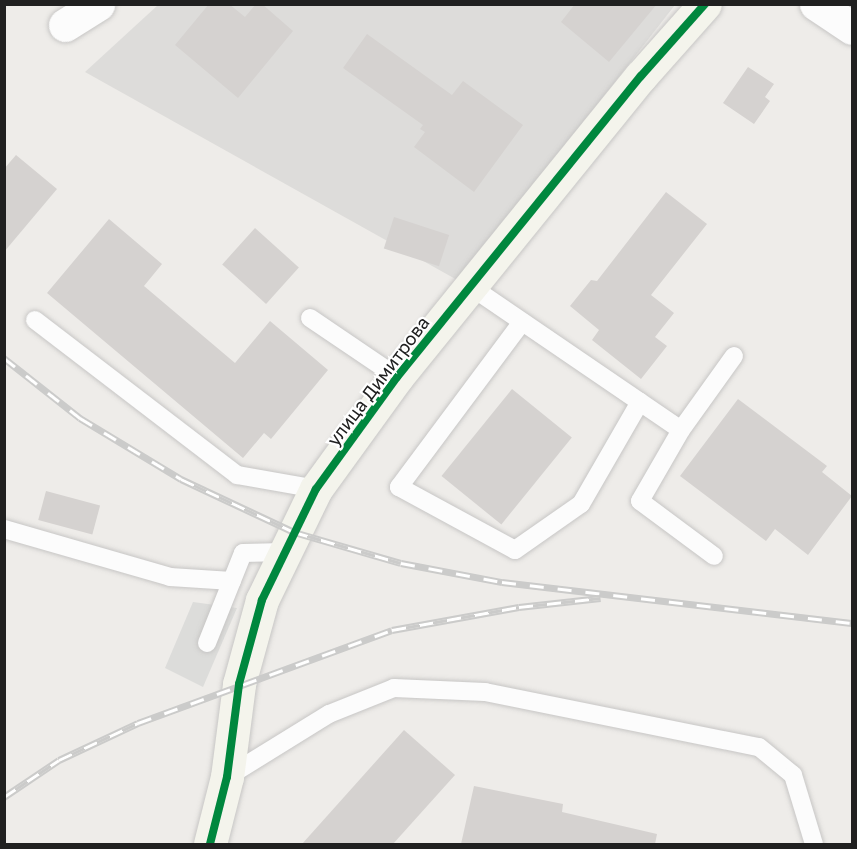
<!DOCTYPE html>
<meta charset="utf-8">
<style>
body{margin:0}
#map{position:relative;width:857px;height:849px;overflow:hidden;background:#eeece9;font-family:"Golos Text",sans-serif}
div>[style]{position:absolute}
.residential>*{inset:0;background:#dddcda}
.religious>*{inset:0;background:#dcdcda}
.building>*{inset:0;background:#d5d2d0;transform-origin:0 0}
.roads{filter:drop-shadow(0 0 2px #c7c6c5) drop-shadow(0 0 2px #c7c6c5)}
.lane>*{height:18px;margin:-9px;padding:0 9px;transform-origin:9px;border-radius:9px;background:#fcfcfc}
.street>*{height:33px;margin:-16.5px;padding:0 16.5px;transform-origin:16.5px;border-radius:16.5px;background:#fcfcfc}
.secondary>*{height:33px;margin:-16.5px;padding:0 16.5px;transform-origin:16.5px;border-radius:16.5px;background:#f4f4ec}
.rail>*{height:7px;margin-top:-3.5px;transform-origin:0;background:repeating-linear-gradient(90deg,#fff 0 14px,#cbcbca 0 28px);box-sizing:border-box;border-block:2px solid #cbcbca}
.cycleway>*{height:8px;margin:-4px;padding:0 4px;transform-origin:4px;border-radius:4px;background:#00873e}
span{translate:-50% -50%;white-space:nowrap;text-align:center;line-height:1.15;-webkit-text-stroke:4.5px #fff;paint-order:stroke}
.street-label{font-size:18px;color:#202020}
.frame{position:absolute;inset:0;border:6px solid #202020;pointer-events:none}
</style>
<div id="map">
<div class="residential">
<div style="clip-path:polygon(158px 5px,675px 5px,459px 281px,85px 72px)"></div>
</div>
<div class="religious">
<div style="clip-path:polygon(193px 602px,237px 608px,203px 687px,165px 668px)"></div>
</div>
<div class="building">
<div style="clip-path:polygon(209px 4px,229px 4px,245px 17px,256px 4px,262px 4px,293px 31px,238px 98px,175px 45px)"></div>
<div style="clip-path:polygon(575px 4px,657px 4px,609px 62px,561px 22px)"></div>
<div style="clip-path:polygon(367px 34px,452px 95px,463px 81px,523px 125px,474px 192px,414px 147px,425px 132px,420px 129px,423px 125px,343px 68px)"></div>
<div style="clip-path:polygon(748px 67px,774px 84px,765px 97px,770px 101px,754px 124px,723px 103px)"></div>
<div style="clip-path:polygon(16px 155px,57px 189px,4px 252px,4px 169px)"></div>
<div style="clip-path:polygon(666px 192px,707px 224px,651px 295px,674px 313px,655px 337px,667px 346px,641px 379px,592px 340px,599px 330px,570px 306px,591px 280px,597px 281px)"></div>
<div style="left:394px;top:217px;width:58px;height:33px;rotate:18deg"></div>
<div style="clip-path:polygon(109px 219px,162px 264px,144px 286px,235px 363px,270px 321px,328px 370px,271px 439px,264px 433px,243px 458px,47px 293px)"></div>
<div style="left:255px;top:228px;width:59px;height:49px;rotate:42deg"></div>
<div style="left:512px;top:389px;width:77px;height:112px;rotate:39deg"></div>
<div style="clip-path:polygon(738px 399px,827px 466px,822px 472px,852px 496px,808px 555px,775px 529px,766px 541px,680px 476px)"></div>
<div style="left:46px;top:491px;width:56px;height:30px;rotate:15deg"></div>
<div style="clip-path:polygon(404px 730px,455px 775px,393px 844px,302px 844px)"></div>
<div style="clip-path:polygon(474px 786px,563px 804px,562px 812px,657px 834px,655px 844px,461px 844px)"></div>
</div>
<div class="roads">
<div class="lane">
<div style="left:470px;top:286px;width:255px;rotate:34.3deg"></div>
<div style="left:681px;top:430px;width:91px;rotate:-54.4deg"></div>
<div style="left:310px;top:318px;width:105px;rotate:34.1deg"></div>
<div style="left:35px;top:320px;width:255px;rotate:37.5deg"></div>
<div style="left:237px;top:475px;width:80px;rotate:10deg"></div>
<div style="left:522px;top:322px;width:206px;rotate:126.7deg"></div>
<div style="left:399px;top:487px;width:132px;rotate:28.5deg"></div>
<div style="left:515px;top:550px;width:80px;rotate:-34.9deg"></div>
<div style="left:581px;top:504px;width:118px;rotate:-60deg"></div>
<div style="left:681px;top:430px;width:82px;rotate:120deg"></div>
<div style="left:640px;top:501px;width:92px;rotate:36.6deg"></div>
<div style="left:4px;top:529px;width:173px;rotate:16.1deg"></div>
<div style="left:170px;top:577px;width:62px;rotate:3.7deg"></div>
<div style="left:207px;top:643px;width:97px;rotate:-68.2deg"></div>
<div style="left:243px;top:553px;width:41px;rotate:-1.4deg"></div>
<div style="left:227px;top:777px;width:120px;rotate:-31.7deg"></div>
<div style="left:329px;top:714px;width:70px;rotate:-21.8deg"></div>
<div style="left:394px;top:688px;width:91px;rotate:2.5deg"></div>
<div style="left:485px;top:692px;width:279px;rotate:11.4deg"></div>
<div style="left:759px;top:747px;width:44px;rotate:39.5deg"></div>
<div style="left:793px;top:775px;width:72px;rotate:73.1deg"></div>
</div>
<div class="street">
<div style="left:816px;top:4px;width:43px;rotate:33.7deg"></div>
<div style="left:65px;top:25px;width:39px;rotate:-32deg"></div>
</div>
<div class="secondary">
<div style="left:210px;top:844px;width:69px;rotate:-75.8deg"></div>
<div style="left:227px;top:777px;width:94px;rotate:-82.6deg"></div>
<div style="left:239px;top:684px;width:87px;rotate:-74.7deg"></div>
<div style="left:262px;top:600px;width:123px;rotate:-64.1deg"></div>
<div style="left:316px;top:489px;width:138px;rotate:-54.1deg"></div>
<div style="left:397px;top:377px;width:387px;rotate:-51deg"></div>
<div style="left:641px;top:76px;width:96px;rotate:-48.4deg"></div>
</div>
</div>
<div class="rail">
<div style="left:4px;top:358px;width:97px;rotate:38.3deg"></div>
<div style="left:80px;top:418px;width:118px;rotate:31.1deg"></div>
<div style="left:181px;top:479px;width:125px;rotate:25.1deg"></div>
<div style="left:294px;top:532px;width:111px;rotate:16.2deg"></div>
<div style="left:401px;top:563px;width:103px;rotate:10.7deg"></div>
<div style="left:502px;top:582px;width:352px;rotate:6.7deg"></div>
<div style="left:4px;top:797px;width:66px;rotate:-33.9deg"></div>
<div style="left:59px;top:760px;width:87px;rotate:-25.1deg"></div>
<div style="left:138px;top:723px;width:270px;rotate:-20.1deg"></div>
<div style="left:392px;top:630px;width:129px;rotate:-10.3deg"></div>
<div style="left:519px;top:607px;width:82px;rotate:-6.3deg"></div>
</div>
<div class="cycleway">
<div style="left:210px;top:844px;width:69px;rotate:-75.8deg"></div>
<div style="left:227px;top:777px;width:94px;rotate:-82.6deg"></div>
<div style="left:239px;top:684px;width:87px;rotate:-74.7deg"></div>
<div style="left:262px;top:600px;width:123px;rotate:-64.1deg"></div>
<div style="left:316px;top:489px;width:138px;rotate:-54.1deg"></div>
<div style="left:397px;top:377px;width:387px;rotate:-51deg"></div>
<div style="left:641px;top:76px;width:96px;rotate:-48.4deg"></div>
</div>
<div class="street-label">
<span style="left:378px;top:381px;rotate:-53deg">улица Димитрова</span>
</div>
<div class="frame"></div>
</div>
